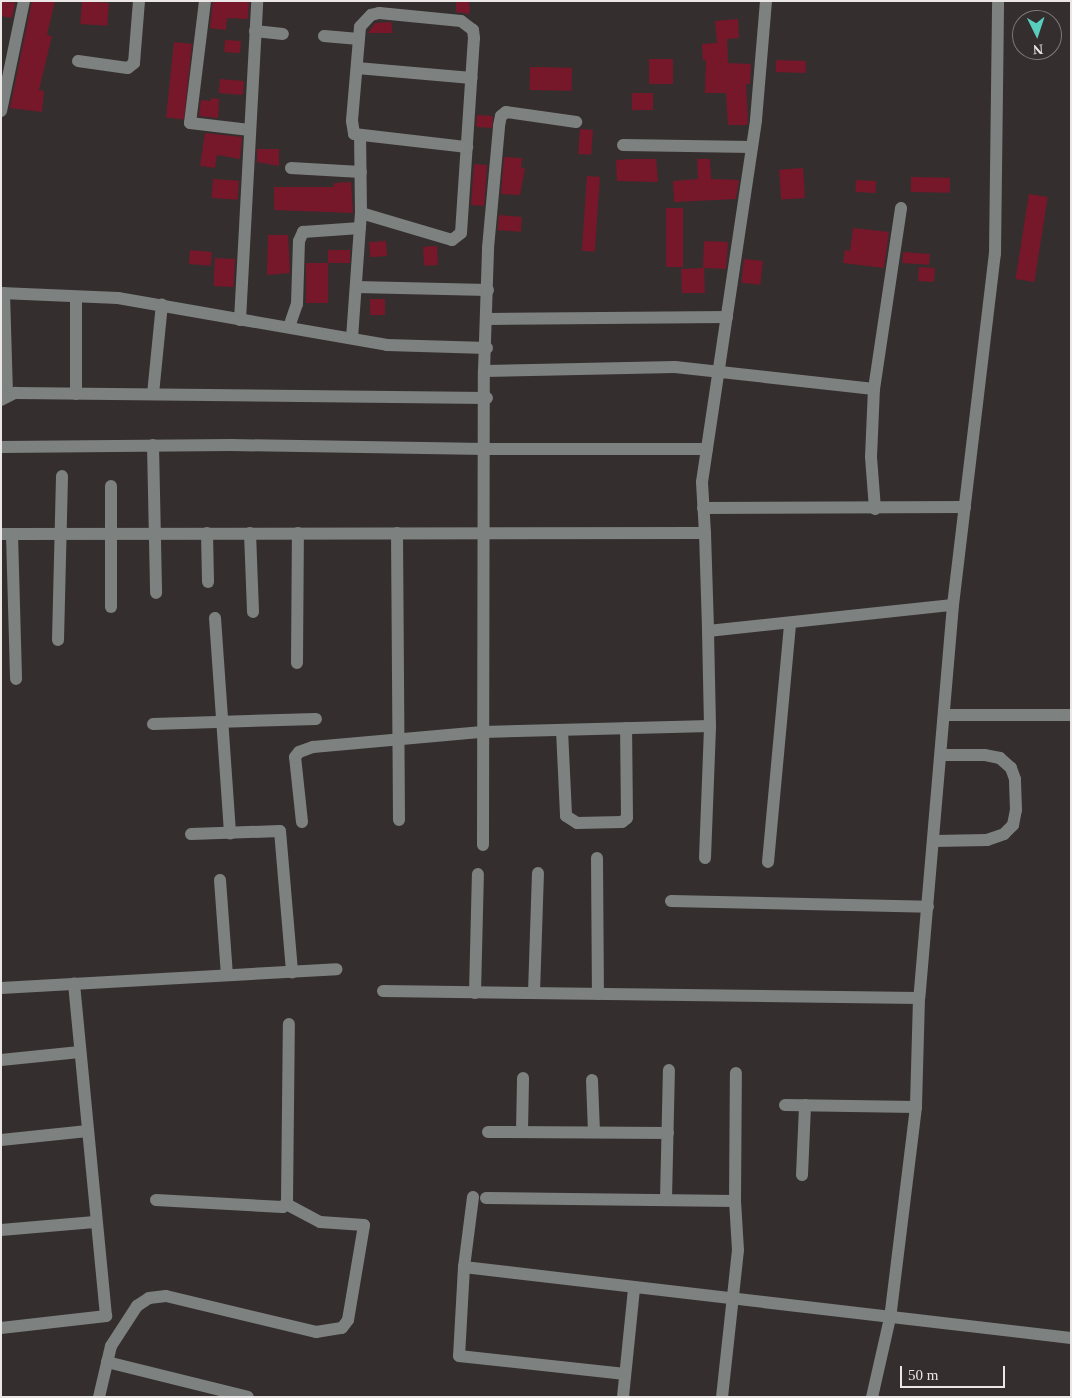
<!DOCTYPE html>
<style>
body{margin:0}
#map{position:relative;width:1072px;height:1398px;overflow:hidden;background:#352e2e;font-family:Georgia,serif}
div>[style]{position:absolute}
.building>*{inset:0;background:#76182a;transform-origin:0 0}
.minor>*{height:12px;margin:-6px;padding:0 6px;transform-origin:6px;border-radius:6px;background:#7d8180}
span{translate:-50% -50%;white-space:nowrap;text-align:center;line-height:1.15;-webkit-text-stroke:4.5px #352e2e;paint-order:stroke}
.frame{position:absolute;inset:0;border:2px solid #ebe7e7;pointer-events:none}
.north{position:absolute;left:1012px;top:10px;width:50px;height:50px;box-sizing:border-box;background:#352e2e;border:1px solid #7e7878;border-radius:50%;rotate:176deg;font-size:14px;font-weight:700;line-height:20px;text-align:center;color:#ebe7e7}
.north::after{content:'';display:block;margin:auto;width:18px;height:22px;background:#5acebd;clip-path:polygon(50% 0,100% 100%,50% 72%,0 100%)}
.scale{position:absolute;left:900px;top:1366px;width:105px;height:22px;box-sizing:border-box;border:2px solid #ebe7e7;border-top:0;padding-left:6px;font-size:15px;line-height:18px;white-space:nowrap;color:#ebe7e7;-webkit-text-stroke:4px #352e2e;paint-order:stroke}
</style>
<div id="map">
<div class="building">
<div style="clip-path:polygon(1px 1px,15px 3px,12px 18px,1px 16px)"></div>
<div style="clip-path:polygon(32px 1px,55px 1px,47px 35px,52px 36px,39px 90px,44px 91px,42px 112px,10px 108px)"></div>
<div style="left:82px;top:1px;width:27px;height:23px;rotate:4deg"></div>
<div style="clip-path:polygon(213px 1px,249px 1px,248px 19px,227px 18px,226px 30px,210px 28px)"></div>
<div style="clip-path:polygon(456px 1px,469px 1px,470px 14px,456px 12px)"></div>
<div style="clip-path:polygon(738px 19px,739px 38px,727px 39px,728px 63px,751px 64px,750px 84px,746px 84px,748px 121px,747px 125px,728px 125px,726px 93px,705px 93px,706px 60px,703px 61px,702px 44px,717px 43px,715px 21px)"></div>
<div style="clip-path:polygon(391px 22px,393px 33px,368px 33px,375px 23px)"></div>
<div style="left:225px;top:40px;width:16px;height:12px;rotate:4deg"></div>
<div style="left:174px;top:42px;width:18px;height:76px;rotate:6deg"></div>
<div style="left:673px;top:59px;width:25px;height:24px;rotate:90deg"></div>
<div style="left:776px;top:60px;width:30px;height:12px;rotate:2deg"></div>
<div style="left:530px;top:67px;width:42px;height:23px;rotate:1deg"></div>
<div style="left:220px;top:79px;width:24px;height:14px;rotate:5deg"></div>
<div style="left:632px;top:93px;width:21px;height:17px"></div>
<div style="clip-path:polygon(211px 98px,219px 99px,218px 118px,199px 116px,201px 100px,211px 101px)"></div>
<div style="left:477px;top:115px;width:16px;height:12px;rotate:4deg"></div>
<div style="left:580px;top:129px;width:13px;height:25px;rotate:4deg"></div>
<div style="clip-path:polygon(205px 133px,242px 137px,240px 159px,217px 155px,215px 168px,200px 166px)"></div>
<div style="clip-path:polygon(257px 149px,279px 149px,279px 166px,257px 162px)"></div>
<div style="clip-path:polygon(504px 157px,522px 158px,521px 168px,525px 168px,520px 195px,501px 194px)"></div>
<div style="clip-path:polygon(632px 159px,656px 159px,658px 182px,617px 181px,616px 160px)"></div>
<div style="clip-path:polygon(697px 159px,710px 159px,711px 179px,739px 180px,736px 199px,674px 202px,673px 181px,698px 179px)"></div>
<div style="left:487px;top:165px;width:41px;height:13px;rotate:94deg"></div>
<div style="left:803px;top:168px;width:30px;height:24px;rotate:86deg"></div>
<div style="left:587px;top:176px;width:13px;height:75px;rotate:4deg"></div>
<div style="left:911px;top:177px;width:39px;height:15px;rotate:1deg"></div>
<div style="left:213px;top:179px;width:26px;height:19px;rotate:4deg"></div>
<div style="left:856px;top:180px;width:20px;height:12px;rotate:3deg"></div>
<div style="clip-path:polygon(351px 182px,353px 213px,274px 210px,274px 187px,334px 187px,334px 183px)"></div>
<div style="left:1029px;top:194px;width:19px;height:86px;rotate:9deg"></div>
<div style="left:683px;top:208px;width:59px;height:17px;rotate:90deg"></div>
<div style="left:499px;top:215px;width:23px;height:15px;rotate:5deg"></div>
<div style="clip-path:polygon(853px 228px,889px 232px,884px 268px,843px 263px,845px 250px,850px 251px)"></div>
<div style="clip-path:polygon(268px 235px,288px 235px,290px 273px,267px 275px)"></div>
<div style="left:386px;top:241px;width:15px;height:17px;rotate:86deg"></div>
<div style="clip-path:polygon(704px 241px,728px 242px,726px 269px,704px 268px,705px 293px,682px 293px,681px 269px,703px 268px)"></div>
<div style="left:437px;top:246px;width:19px;height:14px;rotate:87deg"></div>
<div style="left:190px;top:250px;width:22px;height:14px;rotate:5deg"></div>
<div style="left:328px;top:250px;width:22px;height:13px"></div>
<div style="left:903px;top:252px;width:27px;height:11px;rotate:4deg"></div>
<div style="left:215px;top:258px;width:20px;height:28px;rotate:3deg"></div>
<div style="left:744px;top:259px;width:19px;height:24px;rotate:6deg"></div>
<div style="left:306px;top:263px;width:22px;height:40px"></div>
<div style="left:919px;top:267px;width:16px;height:14px;rotate:4deg"></div>
<div style="left:370px;top:299px;width:15px;height:16px"></div>
</div>
<div class="minor">
<div style="left:205px;top:1px;width:123px;rotate:97deg"></div>
<div style="left:190px;top:123px;width:60px;rotate:6.7deg"></div>
<div style="left:255px;top:31px;width:28px;rotate:6deg"></div>
<div style="left:324px;top:36px;width:35px;rotate:5deg"></div>
<div style="left:78px;top:61px;width:50px;rotate:8deg"></div>
<div style="left:128px;top:68px;width:8px;rotate:-40deg"></div>
<div style="left:134px;top:63px;width:62px;rotate:-85.4deg"></div>
<div style="left:357px;top:68px;width:115px;rotate:5deg"></div>
<div style="left:1px;top:111px;width:112px;rotate:-78.2deg"></div>
<div style="left:623px;top:145px;width:129px;rotate:0.9deg"></div>
<div style="left:291px;top:168px;width:70px;rotate:3.3deg"></div>
<div style="left:361px;top:213px;width:95px;rotate:16.5deg"></div>
<div style="left:452px;top:240px;width:11px;rotate:-38deg"></div>
<div style="left:461px;top:233px;width:195px;rotate:-86.2deg"></div>
<div style="left:474px;top:38px;width:8px;rotate:-97deg"></div>
<div style="left:473px;top:30px;width:15px;rotate:-143deg"></div>
<div style="left:461px;top:21px;width:82px;rotate:-174.4deg"></div>
<div style="left:379px;top:13px;width:8px;rotate:166deg"></div>
<div style="left:371px;top:15px;width:16px;rotate:133deg"></div>
<div style="left:360px;top:27px;width:94px;rotate:94.9deg"></div>
<div style="left:352px;top:121px;width:13px;rotate:81deg"></div>
<div style="left:354px;top:134px;width:114px;rotate:6.6deg"></div>
<div style="left:356px;top:287px;width:132px;rotate:1.3deg"></div>
<div style="left:1px;top:293px;width:117px;rotate:2.4deg"></div>
<div style="left:118px;top:298px;width:273px;rotate:9.9deg"></div>
<div style="left:387px;top:345px;width:100px;rotate:1.7deg"></div>
<div style="left:4px;top:293px;width:102px;rotate:88.3deg"></div>
<div style="left:76px;top:297px;width:97px;rotate:90deg"></div>
<div style="left:488px;top:319px;width:239px;rotate:-0.5deg"></div>
<div style="left:240px;top:320px;width:319px;rotate:-86.9deg"></div>
<div style="left:289px;top:327px;width:24px;rotate:-71deg"></div>
<div style="left:297px;top:304px;width:63px;rotate:-88.2deg"></div>
<div style="left:299px;top:241px;width:10px;rotate:-66deg"></div>
<div style="left:303px;top:232px;width:57px;rotate:-4deg"></div>
<div style="left:352px;top:338px;width:125px;rotate:-85.9deg"></div>
<div style="left:361px;top:213px;width:77px;rotate:-90.7deg"></div>
<div style="left:484px;top:371px;width:191px;rotate:-1.2deg"></div>
<div style="left:675px;top:367px;width:200px;rotate:6.3deg"></div>
<div style="left:153px;top:394px;width:90px;rotate:-84.3deg"></div>
<div style="left:1px;top:400px;width:16px;rotate:-27deg"></div>
<div style="left:15px;top:393px;width:472px;rotate:0.6deg"></div>
<div style="left:153px;top:445px;width:148px;rotate:88.8deg"></div>
<div style="left:1px;top:447px;width:230px;rotate:-0.5deg"></div>
<div style="left:231px;top:445px;width:255px;rotate:0.9deg"></div>
<div style="left:486px;top:449px;width:221px"></div>
<div style="left:703px;top:508px;width:262px;rotate:-0.2deg"></div>
<div style="left:875px;top:509px;width:52px;rotate:-94.4deg"></div>
<div style="left:871px;top:457px;width:68px;rotate:-87.5deg"></div>
<div style="left:874px;top:389px;width:183px;rotate:-81.5deg"></div>
<div style="left:207px;top:533px;width:49px;rotate:88.8deg"></div>
<div style="left:250px;top:533px;width:79px;rotate:87.8deg"></div>
<div style="left:397px;top:533px;width:287px;rotate:89.6deg"></div>
<div style="left:705px;top:533px;width:51px;rotate:-93.4deg"></div>
<div style="left:702px;top:482px;width:366px;rotate:-81.5deg"></div>
<div style="left:756px;top:120px;width:119px;rotate:-85.2deg"></div>
<div style="left:1px;top:534px;width:704px;rotate:-0.08deg"></div>
<div style="left:705px;top:533px;width:98px;rotate:88.2deg"></div>
<div style="left:708px;top:631px;width:246px;rotate:-6.1deg"></div>
<div style="left:953px;top:605px;width:394px;rotate:94.9deg"></div>
<div style="left:919px;top:998px;width:109px;rotate:91.6deg"></div>
<div style="left:916px;top:1107px;width:213px;rotate:97deg"></div>
<div style="left:890px;top:1318px;width:81px;rotate:102.8deg"></div>
<div style="left:12px;top:534px;width:145px;rotate:88.4deg"></div>
<div style="left:953px;top:605px;width:354px;rotate:-83.2deg"></div>
<div style="left:995px;top:254px;width:251px;rotate:-89.3deg"></div>
<div style="left:111px;top:607px;width:121px;rotate:-90deg"></div>
<div style="left:215px;top:618px;width:216px;rotate:86deg"></div>
<div style="left:58px;top:640px;width:164px;rotate:-88.6deg"></div>
<div style="left:297px;top:663px;width:130px;rotate:-89.6deg"></div>
<div style="left:945px;top:715px;width:126px"></div>
<div style="left:153px;top:724px;width:163px;rotate:-1.8deg"></div>
<div style="left:562px;top:730px;width:86px;rotate:87.3deg"></div>
<div style="left:566px;top:816px;width:13px;rotate:32deg"></div>
<div style="left:577px;top:823px;width:45px;rotate:-1.3deg"></div>
<div style="left:622px;top:822px;width:6px;rotate:-39deg"></div>
<div style="left:627px;top:818px;width:90px;rotate:-90.6deg"></div>
<div style="left:302px;top:822px;width:65px;rotate:-96.1deg"></div>
<div style="left:295px;top:757px;width:6px;rotate:-51deg"></div>
<div style="left:299px;top:752px;width:15px;rotate:-20deg"></div>
<div style="left:313px;top:747px;width:170px;rotate:-5.1deg"></div>
<div style="left:482px;top:732px;width:228px;rotate:-1.5deg"></div>
<div style="left:191px;top:834px;width:89px;rotate:-1.9deg"></div>
<div style="left:280px;top:831px;width:142px;rotate:85.1deg"></div>
<div style="left:934px;top:841px;width:53px;rotate:-1.1deg"></div>
<div style="left:987px;top:840px;width:18px;rotate:-19deg"></div>
<div style="left:1004px;top:834px;width:13px;rotate:-45deg"></div>
<div style="left:1013px;top:825px;width:15px;rotate:-79deg"></div>
<div style="left:1016px;top:810px;width:31px;rotate:-92deg"></div>
<div style="left:1015px;top:779px;width:12px;rotate:-110deg"></div>
<div style="left:1011px;top:768px;width:15px;rotate:-138deg"></div>
<div style="left:1000px;top:758px;width:15px;rotate:-169deg"></div>
<div style="left:985px;top:755px;width:44px;rotate:180deg"></div>
<div style="left:483px;top:845px;width:474px;rotate:-89.9deg"></div>
<div style="left:484px;top:371px;width:123px;rotate:-88.1deg"></div>
<div style="left:488px;top:248px;width:122px;rotate:-84.8deg"></div>
<div style="left:499px;top:126px;width:10px;rotate:-79deg"></div>
<div style="left:501px;top:116px;width:6px;rotate:-39deg"></div>
<div style="left:506px;top:112px;width:71px;rotate:8.1deg"></div>
<div style="left:597px;top:858px;width:136px;rotate:89.6deg"></div>
<div style="left:705px;top:858px;width:132px;rotate:-87.8deg"></div>
<div style="left:710px;top:726px;width:95px;rotate:-91.2deg"></div>
<div style="left:768px;top:862px;width:240px;rotate:-84.7deg"></div>
<div style="left:220px;top:880px;width:95px;rotate:85.8deg"></div>
<div style="left:671px;top:901px;width:257px;rotate:1.3deg"></div>
<div style="left:1px;top:988px;width:336px;rotate:-3.2deg"></div>
<div style="left:383px;top:991px;width:536px;rotate:0.75deg"></div>
<div style="left:475px;top:993px;width:119px;rotate:-88.6deg"></div>
<div style="left:534px;top:993px;width:120px;rotate:-88.1deg"></div>
<div style="left:1px;top:1060px;width:79px;rotate:-5.8deg"></div>
<div style="left:592px;top:1080px;width:52px;rotate:87.8deg"></div>
<div style="left:785px;top:1105px;width:131px;rotate:0.9deg"></div>
<div style="left:488px;top:1132px;width:180px;rotate:0.3deg"></div>
<div style="left:522px;top:1132px;width:54px;rotate:-88.9deg"></div>
<div style="left:1px;top:1140px;width:87px;rotate:-5.9deg"></div>
<div style="left:802px;top:1175px;width:70px;rotate:-87.5deg"></div>
<div style="left:473px;top:1197px;width:71px;rotate:97.3deg"></div>
<div style="left:464px;top:1267px;width:89px;rotate:93.2deg"></div>
<div style="left:459px;top:1356px;width:167px;rotate:6.2deg"></div>
<div style="left:486px;top:1198px;width:249px;rotate:0.7deg"></div>
<div style="left:735px;top:1201px;width:49px;rotate:86.5deg"></div>
<div style="left:738px;top:1250px;width:148px;rotate:96.2deg"></div>
<div style="left:666px;top:1199px;width:129px;rotate:-88.7deg"></div>
<div style="left:156px;top:1200px;width:127px;rotate:3.2deg"></div>
<div style="left:283px;top:1207px;width:6px;rotate:-51deg"></div>
<div style="left:287px;top:1202px;width:178px;rotate:-89.4deg"></div>
<div style="left:735px;top:1201px;width:128px;rotate:-89.6deg"></div>
<div style="left:1px;top:1230px;width:94px;rotate:-4.9deg"></div>
<div style="left:464px;top:1267px;width:611px;rotate:6.67deg"></div>
<div style="left:1px;top:1328px;width:106px;rotate:-6.5deg"></div>
<div style="left:106px;top:1316px;width:334px;rotate:-95.5deg"></div>
<div style="left:107px;top:1362px;width:145px;rotate:13.9deg"></div>
<div style="left:99px;top:1397px;width:52px;rotate:-76.8deg"></div>
<div style="left:111px;top:1346px;width:48px;rotate:-57deg"></div>
<div style="left:137px;top:1306px;width:14px;rotate:-34deg"></div>
<div style="left:149px;top:1298px;width:17px;rotate:-7deg"></div>
<div style="left:166px;top:1296px;width:154px;rotate:13.5deg"></div>
<div style="left:316px;top:1332px;width:26px;rotate:-9deg"></div>
<div style="left:342px;top:1328px;width:10px;rotate:-53deg"></div>
<div style="left:348px;top:1320px;width:96px;rotate:-80.4deg"></div>
<div style="left:364px;top:1225px;width:44px;rotate:-176.1deg"></div>
<div style="left:320px;top:1222px;width:38px;rotate:-152deg"></div>
<div style="left:623px;top:1397px;width:110px;rotate:-84.2deg"></div>
</div>
<div class="frame"></div>
<div class="north">N</div>
<div class="scale">50 m</div>
</div>
